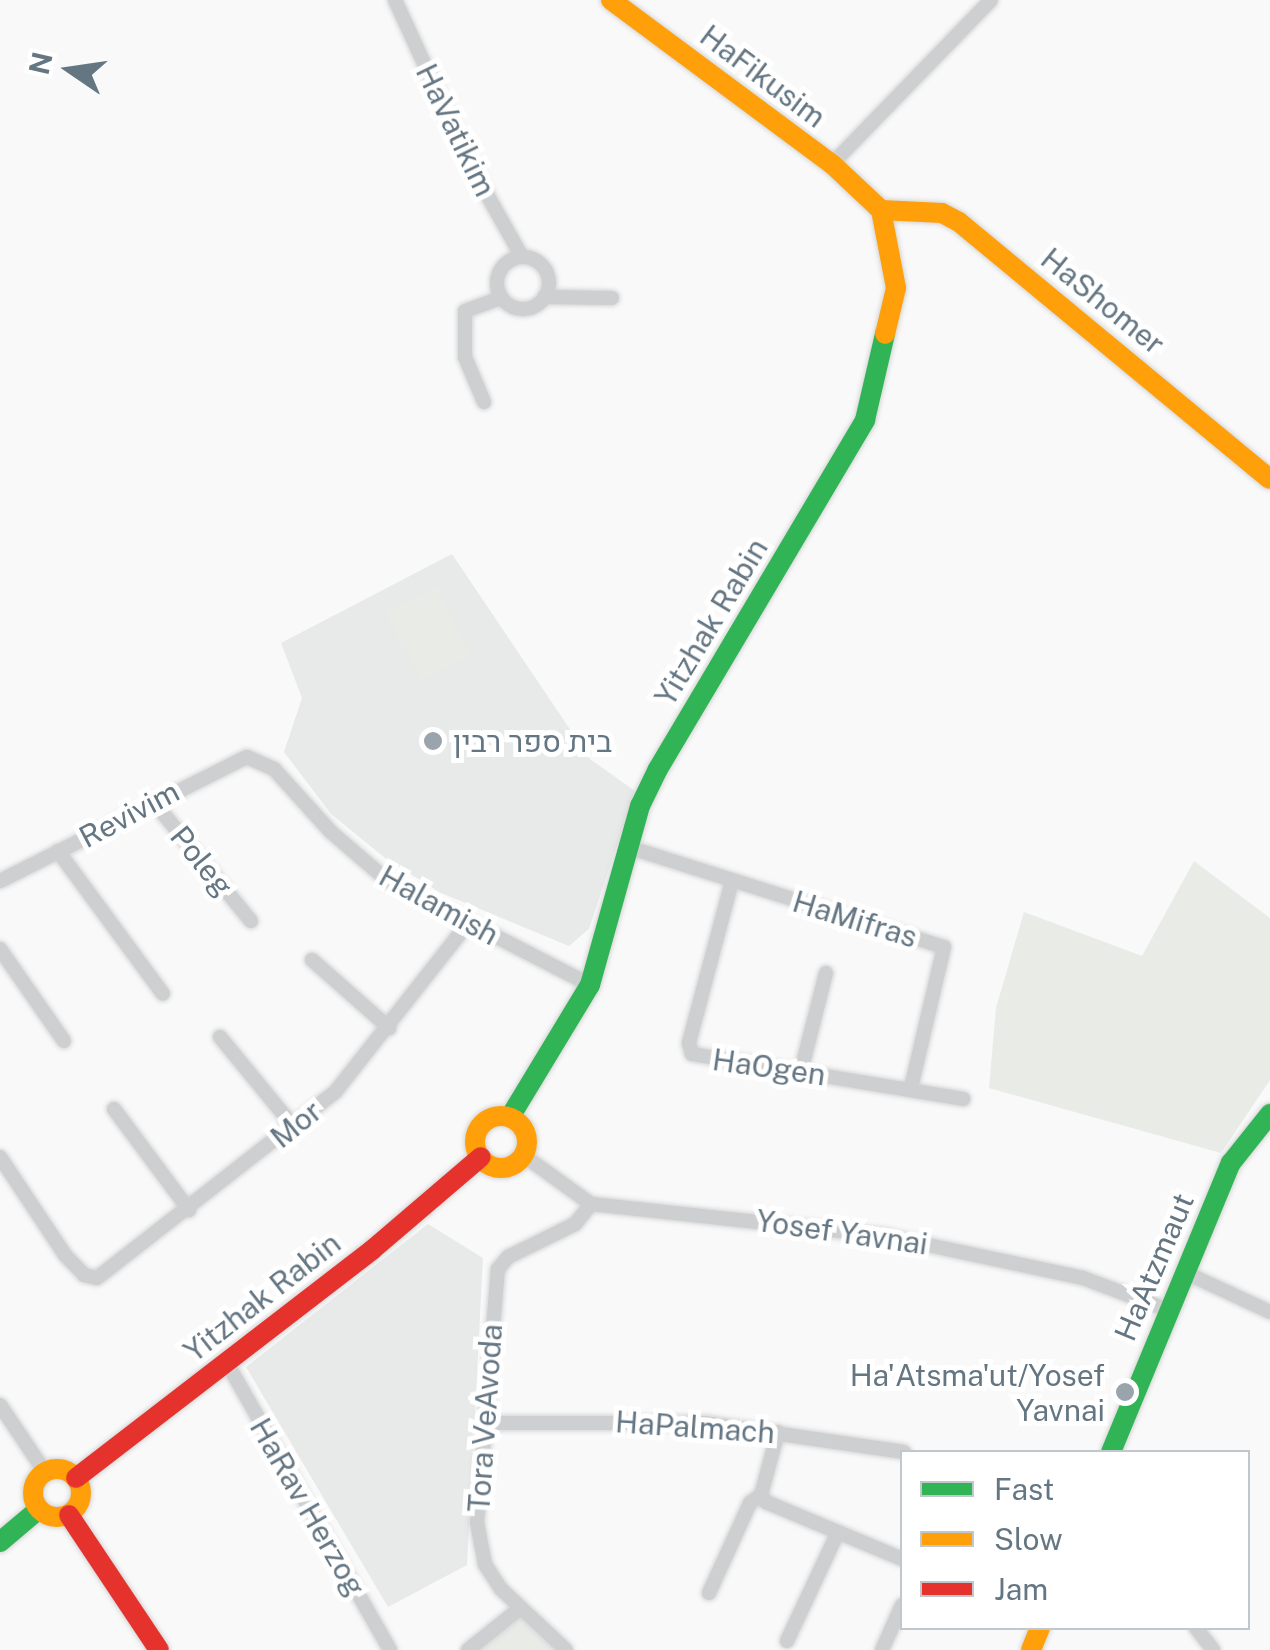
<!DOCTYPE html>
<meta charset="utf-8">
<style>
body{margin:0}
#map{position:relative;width:1270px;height:1650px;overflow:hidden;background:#f9f9f9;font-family:"Public Sans",Heebo,sans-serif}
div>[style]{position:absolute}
.built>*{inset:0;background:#e8e9e9}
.green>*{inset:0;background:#e8ebe6;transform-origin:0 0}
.roads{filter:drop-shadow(0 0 2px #d5d6d7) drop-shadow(0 0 2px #d5d6d7)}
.street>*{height:14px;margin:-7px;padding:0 7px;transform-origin:7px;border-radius:7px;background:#cecfd0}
.street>.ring{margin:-7px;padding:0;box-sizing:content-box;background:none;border:14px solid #cecfd0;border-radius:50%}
.fast>*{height:20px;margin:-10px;padding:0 10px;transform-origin:10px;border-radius:10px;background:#30b455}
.slow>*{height:20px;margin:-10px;padding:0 10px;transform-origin:10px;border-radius:10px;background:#ff9f0a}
.slow>.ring{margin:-10px;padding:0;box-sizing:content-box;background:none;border:20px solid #ff9f0a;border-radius:50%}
.jam>*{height:20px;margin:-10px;padding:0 10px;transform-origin:10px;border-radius:10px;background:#e5322d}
.dots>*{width:28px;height:28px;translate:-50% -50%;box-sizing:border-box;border:5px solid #fff;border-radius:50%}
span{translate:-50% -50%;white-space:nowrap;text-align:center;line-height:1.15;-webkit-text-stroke:10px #fff;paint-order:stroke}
.street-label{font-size:30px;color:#657683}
.poi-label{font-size:30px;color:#657683}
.left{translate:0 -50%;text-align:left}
.right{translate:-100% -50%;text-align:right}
.legend{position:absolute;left:900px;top:1450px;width:350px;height:180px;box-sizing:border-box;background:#fff;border:2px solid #c1c8cd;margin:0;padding:12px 18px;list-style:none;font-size:30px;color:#657683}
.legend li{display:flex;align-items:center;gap:20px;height:50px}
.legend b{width:50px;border:2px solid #c1c8cd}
.north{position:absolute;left:20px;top:20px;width:100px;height:100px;-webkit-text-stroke:8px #fff;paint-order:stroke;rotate:283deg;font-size:28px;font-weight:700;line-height:40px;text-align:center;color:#657683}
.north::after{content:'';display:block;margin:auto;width:35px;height:45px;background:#657683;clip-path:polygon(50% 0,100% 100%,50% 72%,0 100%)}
</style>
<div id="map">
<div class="built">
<div style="clip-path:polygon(452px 554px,590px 759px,635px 791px,589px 929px,569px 946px,439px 892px,385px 858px,331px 814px,284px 752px,302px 698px,281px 643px)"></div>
<div style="clip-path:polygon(428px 1224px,483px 1258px,467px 1565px,388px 1607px,246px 1367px)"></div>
</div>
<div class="green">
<div style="left:436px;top:586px;width:78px;height:57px;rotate:63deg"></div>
<div style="clip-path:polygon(1194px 861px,1270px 918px,1270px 1080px,1221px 1153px,989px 1088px,996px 1008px,1024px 912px,1142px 956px)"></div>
<div style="clip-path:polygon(518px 1610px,566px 1650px,468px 1650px)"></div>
</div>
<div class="roads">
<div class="street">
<div style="left:395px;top:0;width:183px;rotate:65.4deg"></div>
<div style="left:471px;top:166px;width:104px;rotate:60.7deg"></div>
<div style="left:832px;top:164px;width:228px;rotate:-45.9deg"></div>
<div class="ring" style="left:497px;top:257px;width:38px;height:38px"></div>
<div style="left:544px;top:297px;width:68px;rotate:0.8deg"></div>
<div style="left:484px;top:402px;width:49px;rotate:-112.9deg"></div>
<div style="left:465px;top:357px;width:46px;rotate:-90deg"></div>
<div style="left:465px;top:311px;width:38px;rotate:-20deg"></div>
<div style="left:153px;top:801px;width:155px;rotate:50.8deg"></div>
<div style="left:628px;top:847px;width:331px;rotate:17.6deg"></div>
<div style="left:944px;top:947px;width:145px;rotate:103.2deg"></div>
<div style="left:58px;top:851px;width:177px;rotate:53.7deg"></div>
<div style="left:0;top:881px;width:276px;rotate:-26.7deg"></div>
<div style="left:247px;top:757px;width:30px;rotate:24deg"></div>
<div style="left:274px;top:769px;width:85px;rotate:47.9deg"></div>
<div style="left:331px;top:832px;width:75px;rotate:40.7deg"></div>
<div style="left:388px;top:881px;width:227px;rotate:27.2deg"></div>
<div style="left:732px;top:881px;width:168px;rotate:104.9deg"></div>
<div style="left:689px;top:1043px;width:11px;rotate:75deg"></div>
<div style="left:692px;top:1054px;width:275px;rotate:9.4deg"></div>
<div style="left:0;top:949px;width:112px;rotate:55.2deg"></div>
<div style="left:312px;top:960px;width:103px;rotate:41.4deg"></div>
<div style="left:220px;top:1037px;width:117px;rotate:50.6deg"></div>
<div style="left:801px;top:1071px;width:101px;rotate:-75.7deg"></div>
<div style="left:114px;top:1109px;width:126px;rotate:53.4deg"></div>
<div style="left:523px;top:1155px;width:84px;rotate:35.8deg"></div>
<div style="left:591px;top:1204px;width:297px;rotate:6.2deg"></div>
<div style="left:886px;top:1236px;width:201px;rotate:12deg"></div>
<div style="left:1083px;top:1278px;width:91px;rotate:20.6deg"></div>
<div style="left:0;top:1157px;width:118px;rotate:56.4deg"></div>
<div style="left:65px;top:1255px;width:28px;rotate:46deg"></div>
<div style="left:84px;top:1275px;width:13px;rotate:13deg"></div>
<div style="left:97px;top:1278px;width:303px;rotate:-38deg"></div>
<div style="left:336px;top:1091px;width:214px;rotate:-51.8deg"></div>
<div style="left:1184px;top:1272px;width:95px;rotate:24.9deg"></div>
<div style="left:227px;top:1363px;width:330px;rotate:60.4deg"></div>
<div style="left:0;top:1405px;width:81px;rotate:56.1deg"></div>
<div style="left:485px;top:1423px;width:220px"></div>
<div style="left:705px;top:1423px;width:201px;rotate:8.3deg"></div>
<div style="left:778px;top:1432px;width:65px;rotate:105.1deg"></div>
<div style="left:761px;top:1495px;width:9px;rotate:54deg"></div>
<div style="left:766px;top:1502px;width:147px;rotate:22.7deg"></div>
<div style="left:709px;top:1593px;width:99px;rotate:-65.5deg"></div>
<div style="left:750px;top:1503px;width:14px;rotate:-36deg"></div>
<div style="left:1196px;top:1628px;width:28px;rotate:52deg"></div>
<div style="left:787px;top:1641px;width:120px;rotate:-64.9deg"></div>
<div style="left:468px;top:1650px;width:64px;rotate:-38.7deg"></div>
<div style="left:566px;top:1650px;width:89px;rotate:-136.8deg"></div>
<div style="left:501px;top:1589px;width:30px;rotate:-123deg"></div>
<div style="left:485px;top:1564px;width:42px;rotate:-101deg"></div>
<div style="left:477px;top:1523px;width:255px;rotate:-85.3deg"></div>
<div style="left:498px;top:1269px;width:16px;rotate:-50deg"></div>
<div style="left:508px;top:1257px;width:75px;rotate:-26.2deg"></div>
<div style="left:575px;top:1224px;width:26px;rotate:-51deg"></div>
<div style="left:882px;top:1650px;width:49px;rotate:-66deg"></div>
</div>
<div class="fast">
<div style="left:510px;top:1117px;width:154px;rotate:-58.8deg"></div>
<div style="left:590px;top:985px;width:186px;rotate:-74.4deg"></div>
<div style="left:640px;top:806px;width:41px;rotate:-64.1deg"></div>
<div style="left:658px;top:769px;width:406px;rotate:-59.3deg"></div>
<div style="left:865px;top:420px;width:88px;rotate:-76.9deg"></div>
<div style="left:1111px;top:1452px;width:313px;rotate:-67.5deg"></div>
<div style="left:1231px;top:1163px;width:63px;rotate:-51.5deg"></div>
<div style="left:0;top:1542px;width:51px;rotate:-40.2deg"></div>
</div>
<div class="slow">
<div style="left:611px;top:0;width:275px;rotate:36.6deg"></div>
<div style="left:832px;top:164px;width:67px;rotate:43.2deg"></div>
<div style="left:881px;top:210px;width:79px;rotate:79.1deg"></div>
<div style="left:896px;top:288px;width:47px;rotate:103.4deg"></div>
<div style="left:881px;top:210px;width:61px;rotate:2.8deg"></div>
<div style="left:942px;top:213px;width:19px;rotate:28deg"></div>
<div style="left:959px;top:222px;width:403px;rotate:39.6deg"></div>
<div class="ring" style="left:475px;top:1116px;width:32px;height:32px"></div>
<div class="ring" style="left:33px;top:1469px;width:28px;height:28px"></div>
<div style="left:1031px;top:1650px;width:24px;rotate:-68deg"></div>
</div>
<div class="jam">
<div style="left:76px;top:1478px;width:374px;rotate:-37.6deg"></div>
<div style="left:372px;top:1250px;width:143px;rotate:-40.5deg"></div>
<div style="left:69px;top:1515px;width:162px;rotate:56.3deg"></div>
</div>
</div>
<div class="dots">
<div style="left:433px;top:741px;background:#99a4ac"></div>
<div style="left:1125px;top:1392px;background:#99a4ac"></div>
</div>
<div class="street-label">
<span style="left:763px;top:76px;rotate:37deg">HaFikusim</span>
<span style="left:456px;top:130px;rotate:64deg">HaVatikim</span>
<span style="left:1103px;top:301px;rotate:39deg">HaShomer</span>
<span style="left:711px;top:622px;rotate:-59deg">Yitzhak Rabin</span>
<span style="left:129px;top:814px;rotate:-28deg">Revivim</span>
<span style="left:202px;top:861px;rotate:51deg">Poleg</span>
<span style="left:439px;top:905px;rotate:29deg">Halamish</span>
<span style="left:855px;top:919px;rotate:17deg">HaMifras</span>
<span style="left:769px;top:1067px;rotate:8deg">HaOgen</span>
<span style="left:296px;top:1124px;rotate:-39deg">Mor</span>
<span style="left:842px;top:1232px;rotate:8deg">Yosef Yavnai</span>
<span style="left:1154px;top:1267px;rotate:-67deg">HaAtzmaut</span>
<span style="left:262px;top:1297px;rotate:-38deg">Yitzhak Rabin</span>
<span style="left:485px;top:1418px;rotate:-86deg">Tora VeAvoda</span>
<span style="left:695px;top:1427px;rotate:4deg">HaPalmach</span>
<span style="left:308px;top:1507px;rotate:60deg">HaRav Herzog</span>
</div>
<div class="poi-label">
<span class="left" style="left:453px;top:741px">בית ספר רבין</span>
<span class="right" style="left:1105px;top:1392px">Ha'Atsma'ut/Yosef<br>Yavnai</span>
</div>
<ul class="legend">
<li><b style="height:12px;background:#30b455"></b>Fast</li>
<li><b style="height:12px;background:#ff9f0a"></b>Slow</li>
<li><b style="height:12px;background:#e5322d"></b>Jam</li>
</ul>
<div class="north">N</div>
</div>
